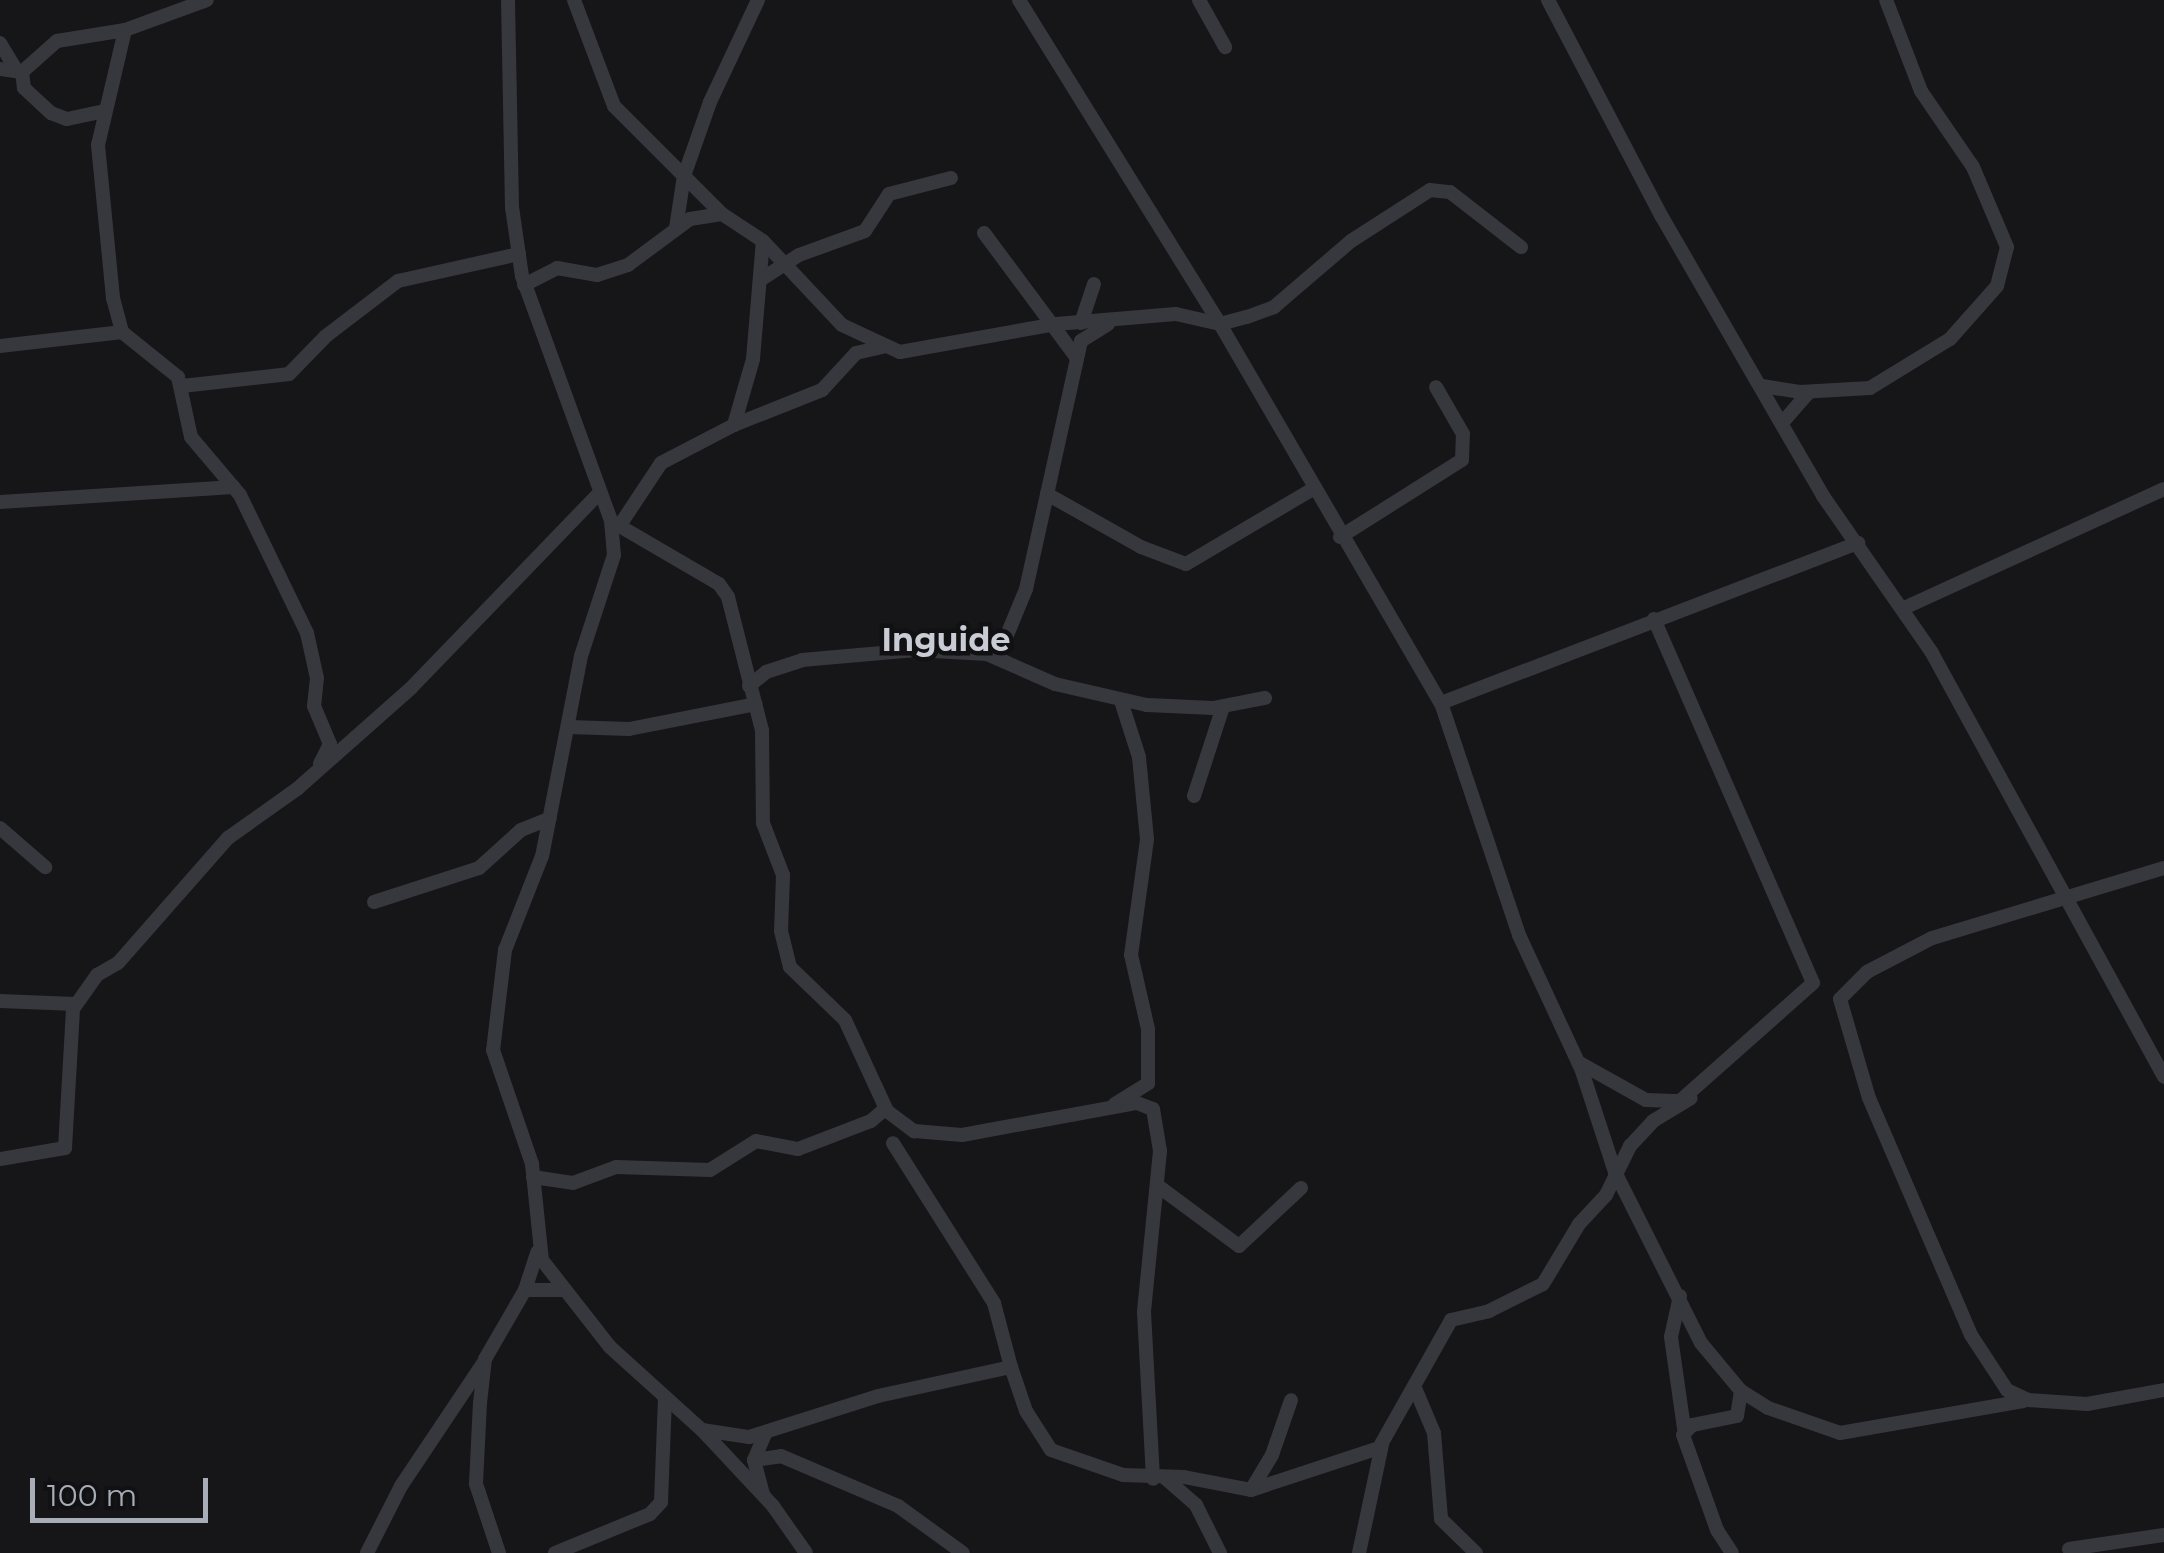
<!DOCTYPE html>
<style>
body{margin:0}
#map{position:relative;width:2164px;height:1553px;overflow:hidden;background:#161618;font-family:Montserrat,sans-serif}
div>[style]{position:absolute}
.minor>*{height:14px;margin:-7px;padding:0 7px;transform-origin:7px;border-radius:7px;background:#37383d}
span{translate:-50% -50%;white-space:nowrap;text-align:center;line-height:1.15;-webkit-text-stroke:9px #111113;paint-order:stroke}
.neighbourhood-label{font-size:32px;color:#c9ccd4;font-weight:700}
.scale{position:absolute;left:30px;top:1478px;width:178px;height:45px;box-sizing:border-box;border:5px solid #a8adb8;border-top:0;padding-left:12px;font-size:30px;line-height:35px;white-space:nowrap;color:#a8adb8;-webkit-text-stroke:8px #111113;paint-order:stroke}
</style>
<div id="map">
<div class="minor">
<div style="left:508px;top:0;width:207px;rotate:88.9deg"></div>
<div style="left:512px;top:207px;width:70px;rotate:81.8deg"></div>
<div style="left:522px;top:276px;width:261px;rotate:70deg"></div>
<div style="left:611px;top:521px;width:34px;rotate:85deg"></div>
<div style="left:614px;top:555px;width:106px;rotate:108.1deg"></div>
<div style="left:581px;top:656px;width:204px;rotate:101deg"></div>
<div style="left:542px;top:856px;width:101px;rotate:111.5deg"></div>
<div style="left:505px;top:950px;width:101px;rotate:96.8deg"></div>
<div style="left:493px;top:1050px;width:120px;rotate:71.1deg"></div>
<div style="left:532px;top:1164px;width:97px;rotate:84.1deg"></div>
<div style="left:542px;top:1260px;width:110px;rotate:52deg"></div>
<div style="left:610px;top:1347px;width:124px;rotate:42.1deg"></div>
<div style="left:702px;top:1430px;width:104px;rotate:46.9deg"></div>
<div style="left:773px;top:1506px;width:57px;rotate:54.9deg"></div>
<div style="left:574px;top:0;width:113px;rotate:69.3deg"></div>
<div style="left:614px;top:106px;width:153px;rotate:45deg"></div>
<div style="left:1019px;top:0;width:381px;rotate:58.2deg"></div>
<div style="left:1220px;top:324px;width:439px;rotate:59.8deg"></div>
<div style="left:1441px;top:703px;width:447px;rotate:-21deg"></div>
<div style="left:1199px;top:0;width:54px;rotate:61deg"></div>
<div style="left:1548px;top:0;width:245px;rotate:62.3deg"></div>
<div style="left:1662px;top:217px;width:322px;rotate:60deg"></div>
<div style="left:1823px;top:496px;width:191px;rotate:55.2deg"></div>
<div style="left:1932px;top:653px;width:483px;rotate:61.3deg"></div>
<div style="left:125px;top:30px;width:118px;rotate:103.2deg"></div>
<div style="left:98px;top:145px;width:154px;rotate:84.4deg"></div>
<div style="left:113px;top:298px;width:35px;rotate:75deg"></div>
<div style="left:122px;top:332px;width:72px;rotate:38.8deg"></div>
<div style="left:178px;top:377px;width:61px;rotate:77.8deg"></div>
<div style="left:191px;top:437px;width:76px;rotate:49.8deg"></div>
<div style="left:240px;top:495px;width:153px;rotate:64.1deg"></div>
<div style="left:307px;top:633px;width:46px;rotate:77.5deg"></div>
<div style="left:317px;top:678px;width:28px;rotate:96deg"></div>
<div style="left:314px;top:706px;width:41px;rotate:67.2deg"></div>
<div style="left:330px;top:744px;width:22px;rotate:117deg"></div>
<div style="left:0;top:43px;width:31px;rotate:59deg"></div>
<div style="left:0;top:69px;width:22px;rotate:8deg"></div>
<div style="left:22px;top:72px;width:47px;rotate:-41.5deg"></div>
<div style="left:57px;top:41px;width:69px;rotate:-9.2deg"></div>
<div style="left:125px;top:30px;width:87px;rotate:-20.1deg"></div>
<div style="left:22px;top:72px;width:16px;rotate:83deg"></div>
<div style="left:24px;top:88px;width:37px;rotate:43deg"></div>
<div style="left:51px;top:113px;width:17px;rotate:21deg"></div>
<div style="left:67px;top:119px;width:38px;rotate:-12deg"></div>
<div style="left:676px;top:228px;width:53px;rotate:-81.3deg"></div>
<div style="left:684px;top:176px;width:78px;rotate:-70.6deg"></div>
<div style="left:710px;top:102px;width:113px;rotate:-64.8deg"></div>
<div style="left:984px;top:233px;width:156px;rotate:53.4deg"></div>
<div style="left:760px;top:280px;width:46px;rotate:-32.7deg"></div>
<div style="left:799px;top:255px;width:70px;rotate:-20deg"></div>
<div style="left:865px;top:231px;width:44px;rotate:-57deg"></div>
<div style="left:889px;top:194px;width:64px;rotate:-14.5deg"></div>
<div style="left:524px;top:285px;width:37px;rotate:-27deg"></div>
<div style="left:557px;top:268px;width:41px;rotate:9.9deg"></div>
<div style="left:597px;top:275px;width:33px;rotate:-18deg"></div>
<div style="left:628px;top:265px;width:77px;rotate:-36.6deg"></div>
<div style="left:690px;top:219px;width:32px;rotate:-9deg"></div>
<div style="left:722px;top:214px;width:49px;rotate:33.4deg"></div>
<div style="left:763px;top:241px;width:115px;rotate:46.8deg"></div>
<div style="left:842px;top:325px;width:64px;rotate:25deg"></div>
<div style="left:900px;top:352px;width:158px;rotate:-10.2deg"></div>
<div style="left:1056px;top:324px;width:120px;rotate:-4.8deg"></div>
<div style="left:1176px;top:314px;width:45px;rotate:12.8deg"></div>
<div style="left:1220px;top:324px;width:28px;rotate:-15deg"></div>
<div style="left:1247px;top:317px;width:29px;rotate:-20deg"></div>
<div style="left:1274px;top:307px;width:101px;rotate:-40.6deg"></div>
<div style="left:1351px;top:241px;width:94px;rotate:-32.8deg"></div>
<div style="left:1430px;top:190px;width:20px;rotate:6deg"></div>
<div style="left:1450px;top:192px;width:90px;rotate:37.8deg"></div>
<div style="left:1081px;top:323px;width:41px;rotate:-71.6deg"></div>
<div style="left:0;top:346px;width:123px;rotate:-6.5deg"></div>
<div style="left:182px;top:386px;width:108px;rotate:-6.4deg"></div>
<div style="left:289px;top:374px;width:53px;rotate:-45.8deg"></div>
<div style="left:326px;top:336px;width:91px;rotate:-37.4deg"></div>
<div style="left:398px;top:281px;width:124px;rotate:-12.6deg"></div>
<div style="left:1762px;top:386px;width:38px;rotate:9deg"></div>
<div style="left:1800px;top:392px;width:70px;rotate:-3.3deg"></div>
<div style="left:1870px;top:388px;width:94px;rotate:-31.5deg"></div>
<div style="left:1950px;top:339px;width:71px;rotate:-48.4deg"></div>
<div style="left:1997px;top:286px;width:40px;rotate:-75.6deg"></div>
<div style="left:2007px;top:247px;width:87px;rotate:-113deg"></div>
<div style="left:1973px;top:167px;width:92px;rotate:-124.4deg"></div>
<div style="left:1921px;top:91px;width:97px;rotate:-111deg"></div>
<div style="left:1782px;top:423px;width:40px;rotate:-49deg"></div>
<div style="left:734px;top:425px;width:95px;rotate:-21.7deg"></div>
<div style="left:822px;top:390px;width:50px;rotate:-47.4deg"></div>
<div style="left:856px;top:353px;width:28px;rotate:-13deg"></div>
<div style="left:1047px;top:494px;width:108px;rotate:29.4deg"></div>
<div style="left:1141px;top:547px;width:48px;rotate:20.7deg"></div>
<div style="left:1186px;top:564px;width:147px;rotate:-30.6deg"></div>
<div style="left:0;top:502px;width:234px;rotate:-3.7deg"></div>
<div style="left:611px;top:521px;width:125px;rotate:30.3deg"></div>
<div style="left:719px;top:584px;width:16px;rotate:55deg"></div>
<div style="left:728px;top:597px;width:137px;rotate:75.7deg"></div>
<div style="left:762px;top:730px;width:93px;rotate:89.4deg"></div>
<div style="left:763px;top:823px;width:56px;rotate:69deg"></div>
<div style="left:783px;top:875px;width:56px;rotate:92deg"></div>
<div style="left:781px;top:931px;width:37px;rotate:76deg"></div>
<div style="left:790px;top:967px;width:76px;rotate:43.9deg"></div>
<div style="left:845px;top:1020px;width:100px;rotate:65.2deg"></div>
<div style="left:887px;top:1111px;width:34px;rotate:37deg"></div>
<div style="left:914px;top:1131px;width:48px;rotate:4.8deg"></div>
<div style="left:962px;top:1135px;width:178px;rotate:-10.4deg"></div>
<div style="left:1137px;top:1103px;width:17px;rotate:21deg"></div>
<div style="left:1153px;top:1109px;width:43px;rotate:80.5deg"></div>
<div style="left:1160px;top:1151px;width:162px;rotate:95.7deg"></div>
<div style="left:1144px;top:1312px;width:167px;rotate:86.9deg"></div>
<div style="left:620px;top:525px;width:74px;rotate:-56.5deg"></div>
<div style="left:661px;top:463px;width:82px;rotate:-27.5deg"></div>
<div style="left:734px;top:425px;width:69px;rotate:-73.9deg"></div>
<div style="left:753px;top:359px;width:118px;rotate:-85.2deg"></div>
<div style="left:1340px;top:537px;width:144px;rotate:-32.3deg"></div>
<div style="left:1462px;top:460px;width:26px;rotate:-88deg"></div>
<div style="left:1463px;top:434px;width:54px;rotate:-119.9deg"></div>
<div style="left:1904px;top:608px;width:286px;rotate:-24.6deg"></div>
<div style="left:1654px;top:619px;width:397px;rotate:66.4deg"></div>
<div style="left:1813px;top:983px;width:176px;rotate:138.4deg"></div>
<div style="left:998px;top:657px;width:74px;rotate:-67.6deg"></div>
<div style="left:1026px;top:589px;width:254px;rotate:-77.5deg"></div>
<div style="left:1081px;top:341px;width:32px;rotate:-32deg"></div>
<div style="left:749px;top:686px;width:22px;rotate:-39deg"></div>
<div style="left:766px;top:672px;width:38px;rotate:-18deg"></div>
<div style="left:802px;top:660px;width:114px;rotate:-5deg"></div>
<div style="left:916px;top:650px;width:71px;rotate:3.2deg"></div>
<div style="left:987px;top:654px;width:74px;rotate:23.8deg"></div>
<div style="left:1055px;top:684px;width:94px;rotate:12.9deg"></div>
<div style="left:1147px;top:705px;width:66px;rotate:2.6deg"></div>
<div style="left:1213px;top:708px;width:53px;rotate:-10.9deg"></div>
<div style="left:1441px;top:703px;width:245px;rotate:71.4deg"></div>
<div style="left:1519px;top:935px;width:150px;rotate:65.1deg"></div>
<div style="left:1582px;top:1071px;width:106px;rotate:71.9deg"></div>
<div style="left:1615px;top:1172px;width:191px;rotate:63.3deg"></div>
<div style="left:1701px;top:1343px;width:62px;rotate:50.2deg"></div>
<div style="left:1741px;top:1391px;width:25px;rotate:99deg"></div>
<div style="left:1737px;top:1416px;width:46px;rotate:168.7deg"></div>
<div style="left:1692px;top:1425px;width:13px;rotate:132deg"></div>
<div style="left:1683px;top:1435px;width:101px;rotate:70.3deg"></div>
<div style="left:1717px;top:1530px;width:27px;rotate:57deg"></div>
<div style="left:569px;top:727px;width:60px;rotate:1.9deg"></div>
<div style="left:629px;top:729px;width:129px;rotate:-11.1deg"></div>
<div style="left:1194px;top:796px;width:94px;rotate:-72deg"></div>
<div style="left:0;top:828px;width:60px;rotate:40.9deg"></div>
<div style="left:2164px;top:868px;width:242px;rotate:163.2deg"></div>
<div style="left:1932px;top:938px;width:73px;rotate:152.4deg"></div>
<div style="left:1867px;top:972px;width:38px;rotate:135deg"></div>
<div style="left:1840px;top:999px;width:103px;rotate:73.7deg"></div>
<div style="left:1869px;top:1098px;width:258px;rotate:66.7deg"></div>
<div style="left:1971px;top:1335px;width:66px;rotate:56.8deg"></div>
<div style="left:2007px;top:1390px;width:23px;rotate:25deg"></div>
<div style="left:2028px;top:1400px;width:59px;rotate:3.9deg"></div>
<div style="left:2087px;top:1404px;width:78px;rotate:-10.3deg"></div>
<div style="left:374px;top:902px;width:110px;rotate:-17.9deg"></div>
<div style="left:479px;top:868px;width:57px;rotate:-42.1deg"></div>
<div style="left:521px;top:830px;width:31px;rotate:-22deg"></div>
<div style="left:0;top:1001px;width:75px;rotate:2.3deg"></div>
<div style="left:1578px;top:1062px;width:78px;rotate:29.2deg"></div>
<div style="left:1646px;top:1100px;width:30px;rotate:2deg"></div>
<div style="left:1115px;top:1104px;width:39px;rotate:-32deg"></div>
<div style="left:1148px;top:1083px;width:54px;rotate:-90deg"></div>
<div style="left:1148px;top:1029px;width:76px;rotate:-102.9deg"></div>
<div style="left:1131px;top:955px;width:117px;rotate:-82.1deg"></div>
<div style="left:1147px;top:839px;width:82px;rotate:-95.6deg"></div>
<div style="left:1139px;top:757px;width:59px;rotate:-107.8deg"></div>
<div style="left:0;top:1159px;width:66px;rotate:-9.6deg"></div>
<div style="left:65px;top:1148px;width:139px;rotate:-86.7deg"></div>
<div style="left:73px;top:1009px;width:42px;rotate:-54.8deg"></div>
<div style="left:97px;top:975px;width:24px;rotate:-30deg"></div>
<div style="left:118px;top:963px;width:167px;rotate:-48.7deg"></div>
<div style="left:228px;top:838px;width:85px;rotate:-35.4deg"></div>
<div style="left:297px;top:789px;width:152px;rotate:-41.5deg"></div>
<div style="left:411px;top:688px;width:272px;rotate:-46deg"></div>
<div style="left:533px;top:1177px;width:40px;rotate:8.5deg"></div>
<div style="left:573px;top:1183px;width:46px;rotate:-20.4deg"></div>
<div style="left:616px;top:1167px;width:94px;rotate:1.8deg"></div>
<div style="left:710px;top:1170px;width:54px;rotate:-32.2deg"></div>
<div style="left:756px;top:1141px;width:43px;rotate:10.8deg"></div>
<div style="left:798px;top:1149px;width:78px;rotate:-21deg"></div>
<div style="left:871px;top:1121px;width:18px;rotate:-41deg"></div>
<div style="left:1158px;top:1186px;width:101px;rotate:36.5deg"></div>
<div style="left:1239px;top:1246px;width:85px;rotate:-43.1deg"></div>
<div style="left:525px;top:1290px;width:40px"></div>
<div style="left:1680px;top:1296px;width:42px;rotate:102.4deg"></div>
<div style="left:1671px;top:1337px;width:92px;rotate:81.9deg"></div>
<div style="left:1011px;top:1367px;width:46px;rotate:71.2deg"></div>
<div style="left:1026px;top:1411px;width:46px;rotate:57.3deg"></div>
<div style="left:1051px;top:1450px;width:76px;rotate:19.1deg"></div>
<div style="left:1123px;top:1475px;width:61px;rotate:1.9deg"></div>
<div style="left:1184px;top:1477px;width:68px;rotate:11deg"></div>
<div style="left:1251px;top:1490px;width:135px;rotate:-18.2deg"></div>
<div style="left:1379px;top:1448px;width:147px;rotate:-60.6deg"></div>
<div style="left:1451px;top:1320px;width:39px;rotate:-13deg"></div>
<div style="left:1489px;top:1311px;width:60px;rotate:-26.6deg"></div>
<div style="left:1543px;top:1284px;width:70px;rotate:-59deg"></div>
<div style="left:1579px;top:1224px;width:40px;rotate:-47deg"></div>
<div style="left:1606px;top:1195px;width:55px;rotate:-63.9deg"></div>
<div style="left:1630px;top:1146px;width:34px;rotate:-47deg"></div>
<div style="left:1653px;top:1121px;width:44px;rotate:-31.2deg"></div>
<div style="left:1415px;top:1388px;width:49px;rotate:67.1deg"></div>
<div style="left:1434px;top:1433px;width:86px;rotate:85.3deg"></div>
<div style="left:1441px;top:1519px;width:49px;rotate:44.2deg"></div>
<div style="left:1741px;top:1391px;width:32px;rotate:32deg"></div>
<div style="left:1768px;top:1408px;width:76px;rotate:19.1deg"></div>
<div style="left:1840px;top:1433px;width:186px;rotate:-9.9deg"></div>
<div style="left:702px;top:1430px;width:48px;rotate:8.5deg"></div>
<div style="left:749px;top:1437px;width:135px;rotate:-17.6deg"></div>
<div style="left:878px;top:1396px;width:136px;rotate:-12.3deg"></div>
<div style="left:1011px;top:1367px;width:66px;rotate:-104.9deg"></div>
<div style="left:994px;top:1303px;width:189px;rotate:-122.3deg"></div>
<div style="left:754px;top:1460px;width:27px;rotate:-8deg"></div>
<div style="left:781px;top:1456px;width:127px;rotate:23.1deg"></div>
<div style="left:898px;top:1506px;width:80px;rotate:35.9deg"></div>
<div style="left:1164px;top:1477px;width:43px;rotate:41.2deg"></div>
<div style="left:1196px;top:1505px;width:54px;rotate:63.4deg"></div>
<div style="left:1251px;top:1490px;width:41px;rotate:-59deg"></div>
<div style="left:1272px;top:1455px;width:58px;rotate:-70.9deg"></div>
<div style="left:763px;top:1494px;width:35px;rotate:-105deg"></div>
<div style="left:754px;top:1460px;width:28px;rotate:-67deg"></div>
<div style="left:2069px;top:1549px;width:96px;rotate:-8.4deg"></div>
<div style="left:367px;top:1553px;width:75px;rotate:-63.1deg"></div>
<div style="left:401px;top:1486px;width:149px;rotate:-56.2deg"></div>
<div style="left:499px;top:1553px;width:73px;rotate:-108.4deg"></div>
<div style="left:476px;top:1484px;width:81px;rotate:-87.2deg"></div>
<div style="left:480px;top:1403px;width:44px;rotate:-83.5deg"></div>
<div style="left:485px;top:1359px;width:80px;rotate:-59.9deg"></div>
<div style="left:525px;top:1290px;width:40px;rotate:-72deg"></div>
<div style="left:555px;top:1553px;width:103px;rotate:-22.3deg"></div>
<div style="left:650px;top:1514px;width:16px;rotate:-47deg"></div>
<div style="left:661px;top:1502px;width:104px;rotate:-87.8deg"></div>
<div style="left:1359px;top:1553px;width:110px;rotate:-78deg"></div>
</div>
<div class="neighbourhood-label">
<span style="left:946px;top:640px">Inguide</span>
</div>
<div class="scale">100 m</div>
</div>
